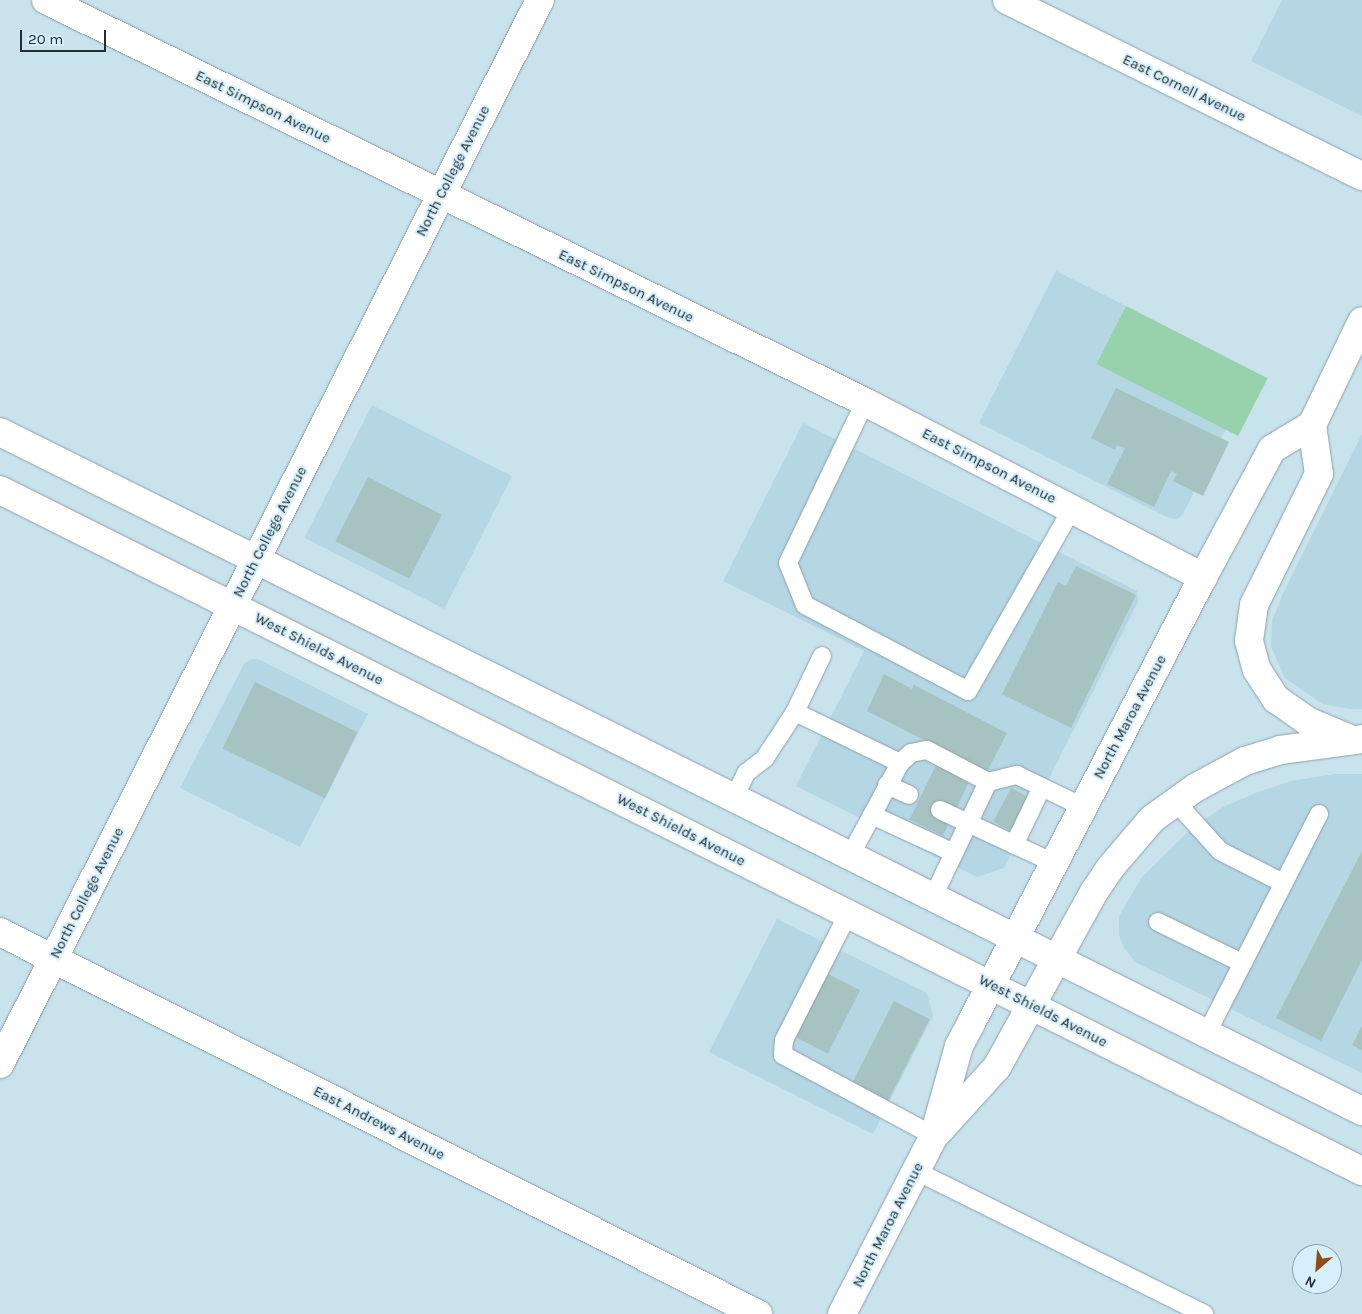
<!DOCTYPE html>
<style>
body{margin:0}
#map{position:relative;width:1362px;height:1314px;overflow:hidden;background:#c9e3ed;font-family:Karla,sans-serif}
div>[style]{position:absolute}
.built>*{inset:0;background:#b5d6e3;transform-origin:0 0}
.green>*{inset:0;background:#97d2ad;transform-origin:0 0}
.building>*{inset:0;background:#a7c3c1;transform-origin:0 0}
.roads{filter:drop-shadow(0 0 1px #8aa2ac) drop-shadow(0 0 1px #8aa2ac)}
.service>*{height:18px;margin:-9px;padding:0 9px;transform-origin:9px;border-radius:9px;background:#fff}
.minor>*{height:28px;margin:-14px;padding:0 14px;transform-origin:14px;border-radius:14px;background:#fff}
.secondary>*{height:28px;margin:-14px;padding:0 14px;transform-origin:14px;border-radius:14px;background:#fff}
span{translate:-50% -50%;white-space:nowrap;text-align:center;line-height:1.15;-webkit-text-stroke:4px #d6f0fb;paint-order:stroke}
.street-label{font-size:15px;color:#242e32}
.north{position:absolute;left:1292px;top:1244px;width:50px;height:50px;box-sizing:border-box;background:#d6f0fb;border:1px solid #8fa2ab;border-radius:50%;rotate:207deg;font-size:14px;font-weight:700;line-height:20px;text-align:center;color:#242e32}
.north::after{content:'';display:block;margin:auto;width:18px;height:22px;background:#8d4d16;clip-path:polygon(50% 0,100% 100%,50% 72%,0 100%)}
.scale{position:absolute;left:20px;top:30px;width:86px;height:22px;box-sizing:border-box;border:2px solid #242e32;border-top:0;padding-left:6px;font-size:15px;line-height:18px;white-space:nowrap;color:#242e32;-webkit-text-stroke:4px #d6f0fb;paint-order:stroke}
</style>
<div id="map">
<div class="built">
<div style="clip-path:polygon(1282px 0,1362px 0,1362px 116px,1251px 61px)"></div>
<div style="clip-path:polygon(1056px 271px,1126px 306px,1097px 364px,1226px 429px,1183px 514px,1177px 519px,1169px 518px,979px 423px)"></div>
<div style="left:372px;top:405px;width:157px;height:149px;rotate:27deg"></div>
<div style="clip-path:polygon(803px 423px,1137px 591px,1138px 602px,1004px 868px,977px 877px,796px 786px,864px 651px,723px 581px)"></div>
<div style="clip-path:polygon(1362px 434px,1362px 709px,1350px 709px,1322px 704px,1285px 678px,1271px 647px,1272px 621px,1284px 591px)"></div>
<div style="clip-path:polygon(251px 659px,258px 659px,368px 714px,300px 847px,180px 788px,244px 664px)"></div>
<div style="clip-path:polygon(1335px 774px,1362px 774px,1362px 1073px,1137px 963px,1124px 948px,1119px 935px,1119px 916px,1142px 877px,1194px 826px,1225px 806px,1258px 792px,1291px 781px)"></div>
<div style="clip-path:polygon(777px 919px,927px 993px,933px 1016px,873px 1134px,709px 1052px)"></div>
</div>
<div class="green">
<div style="left:1126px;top:306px;width:159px;height:65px;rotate:27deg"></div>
</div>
<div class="building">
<div style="clip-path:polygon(1116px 388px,1229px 442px,1203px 496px,1173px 481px,1177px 474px,1171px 471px,1154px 507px,1107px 484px,1125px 448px,1117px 445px,1115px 450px,1091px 438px)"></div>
<div style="left:368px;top:477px;width:83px;height:72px;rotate:27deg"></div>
<div style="clip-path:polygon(1076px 566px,1136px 595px,1071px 728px,1002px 694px,1058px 582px,1066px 586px)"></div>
<div style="clip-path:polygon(884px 674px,912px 689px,914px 685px,1007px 733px,987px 772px,867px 711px)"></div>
<div style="left:255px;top:682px;width:114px;height:74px;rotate:26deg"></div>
<div style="left:938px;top:761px;width:37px;height:65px;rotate:26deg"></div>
<div style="left:1011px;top:788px;width:24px;height:38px;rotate:28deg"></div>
<div style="clip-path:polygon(1362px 851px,1362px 960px,1321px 1041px,1276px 1018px)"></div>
<div style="left:828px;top:974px;width:36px;height:71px;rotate:27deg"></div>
<div style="left:894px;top:1001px;width:40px;height:91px;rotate:27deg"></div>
<div style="clip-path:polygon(1362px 1026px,1362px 1050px,1352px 1045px)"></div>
</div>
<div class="roads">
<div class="service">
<div style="left:865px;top:402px;width:178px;rotate:115.6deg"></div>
<div style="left:788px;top:563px;width:45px;rotate:68deg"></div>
<div style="left:805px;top:605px;width:184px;rotate:27.8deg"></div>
<div style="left:968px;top:691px;width:210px;rotate:-60.3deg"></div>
<div style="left:795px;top:712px;width:117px;rotate:25.9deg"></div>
<div style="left:988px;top:782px;width:30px;rotate:-14deg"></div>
<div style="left:1017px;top:775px;width:73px;rotate:25.9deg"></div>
<div style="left:887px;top:785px;width:24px;rotate:24deg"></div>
<div style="left:734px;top:798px;width:28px;rotate:-64deg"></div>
<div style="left:746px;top:773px;width:24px;rotate:-38deg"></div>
<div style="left:765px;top:758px;width:55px;rotate:-56.9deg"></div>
<div style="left:795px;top:712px;width:62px;rotate:-64.3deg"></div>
<div style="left:1175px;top:801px;width:67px;rotate:48deg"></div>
<div style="left:1220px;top:851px;width:71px;rotate:26.9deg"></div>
<div style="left:940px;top:810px;width:126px;rotate:24.9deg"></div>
<div style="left:872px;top:815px;width:90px;rotate:24.9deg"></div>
<div style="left:1014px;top:845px;width:64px;rotate:-64.2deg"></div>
<div style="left:850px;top:856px;width:106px;rotate:-61.7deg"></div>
<div style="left:900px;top:763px;width:15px;rotate:-42deg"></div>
<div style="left:911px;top:753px;width:16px;rotate:-11deg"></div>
<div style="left:927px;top:750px;width:69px;rotate:27.7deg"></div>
<div style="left:988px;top:782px;width:127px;rotate:115.6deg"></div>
<div style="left:848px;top:914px;width:141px;rotate:116.9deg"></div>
<div style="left:784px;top:1040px;width:15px;rotate:94deg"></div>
<div style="left:783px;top:1055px;width:171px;rotate:28.2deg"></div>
<div style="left:1158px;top:922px;width:93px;rotate:26deg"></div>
<div style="left:1207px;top:1033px;width:246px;rotate:-62.9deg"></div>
<div style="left:916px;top:1171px;width:322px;rotate:26.4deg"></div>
</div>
<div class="minor">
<div style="left:46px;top:0;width:912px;rotate:26.14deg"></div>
<div style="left:865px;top:402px;width:381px;rotate:27.4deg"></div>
<div style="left:1007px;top:0;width:396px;rotate:26.4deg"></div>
<div style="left:0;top:932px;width:849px;rotate:26.75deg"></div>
<div style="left:0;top:1064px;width:1193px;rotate:-63.09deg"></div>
</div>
<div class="secondary">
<div style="left:1312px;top:425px;width:49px;rotate:81.9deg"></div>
<div style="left:1319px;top:474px;width:146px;rotate:116.4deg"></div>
<div style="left:1254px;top:605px;width:36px;rotate:98deg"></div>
<div style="left:1249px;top:641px;width:30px;rotate:75deg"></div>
<div style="left:1257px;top:670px;width:35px;rotate:57deg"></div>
<div style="left:1276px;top:699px;width:38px;rotate:35deg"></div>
<div style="left:1307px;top:721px;width:47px;rotate:22.7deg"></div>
<div style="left:0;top:432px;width:1522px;rotate:26.5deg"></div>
<div style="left:0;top:490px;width:1523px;rotate:26.57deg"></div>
<div style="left:938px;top:1132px;width:88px;rotate:-47.8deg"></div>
<div style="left:997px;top:1067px;width:200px;rotate:-61deg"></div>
<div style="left:1094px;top:892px;width:30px;rotate:-56deg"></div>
<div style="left:1111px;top:867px;width:63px;rotate:-49.5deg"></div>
<div style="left:1152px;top:819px;width:53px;rotate:-35.8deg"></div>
<div style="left:1195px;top:788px;width:57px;rotate:-28.4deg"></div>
<div style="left:1245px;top:761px;width:37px;rotate:-17deg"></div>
<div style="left:1280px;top:750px;width:83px;rotate:-7.6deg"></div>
<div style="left:842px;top:1314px;width:200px;rotate:-62.7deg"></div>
<div style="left:934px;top:1136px;width:93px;rotate:-74.5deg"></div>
<div style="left:959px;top:1046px;width:26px;rotate:-62deg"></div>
<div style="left:971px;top:1023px;width:503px;rotate:-62.52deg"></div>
<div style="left:1203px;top:577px;width:145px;rotate:-61.7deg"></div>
<div style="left:1272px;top:449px;width:47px;rotate:-31deg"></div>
<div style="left:1312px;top:425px;width:115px;rotate:-64.3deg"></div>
</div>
</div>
<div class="street-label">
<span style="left:1184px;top:88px;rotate:26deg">East Cornell Avenue</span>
<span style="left:263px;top:107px;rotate:26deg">East Simpson Avenue</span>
<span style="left:453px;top:171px;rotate:-63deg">North College Avenue</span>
<span style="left:626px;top:286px;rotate:26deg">East Simpson Avenue</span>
<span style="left:989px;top:466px;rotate:27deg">East Simpson Avenue</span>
<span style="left:270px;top:532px;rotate:-63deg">North College Avenue</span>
<span style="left:319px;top:649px;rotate:27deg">West Shields Avenue</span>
<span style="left:1130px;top:717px;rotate:-62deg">North Maroa Avenue</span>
<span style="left:681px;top:830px;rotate:27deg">West Shields Avenue</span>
<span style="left:87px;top:893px;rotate:-63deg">North College Avenue</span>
<span style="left:1043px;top:1011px;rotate:27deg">West Shields Avenue</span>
<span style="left:379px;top:1123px;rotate:27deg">East Andrews Avenue</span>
<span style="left:888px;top:1225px;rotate:-63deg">North Maroa Avenue</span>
</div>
<div class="north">N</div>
<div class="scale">20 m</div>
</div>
